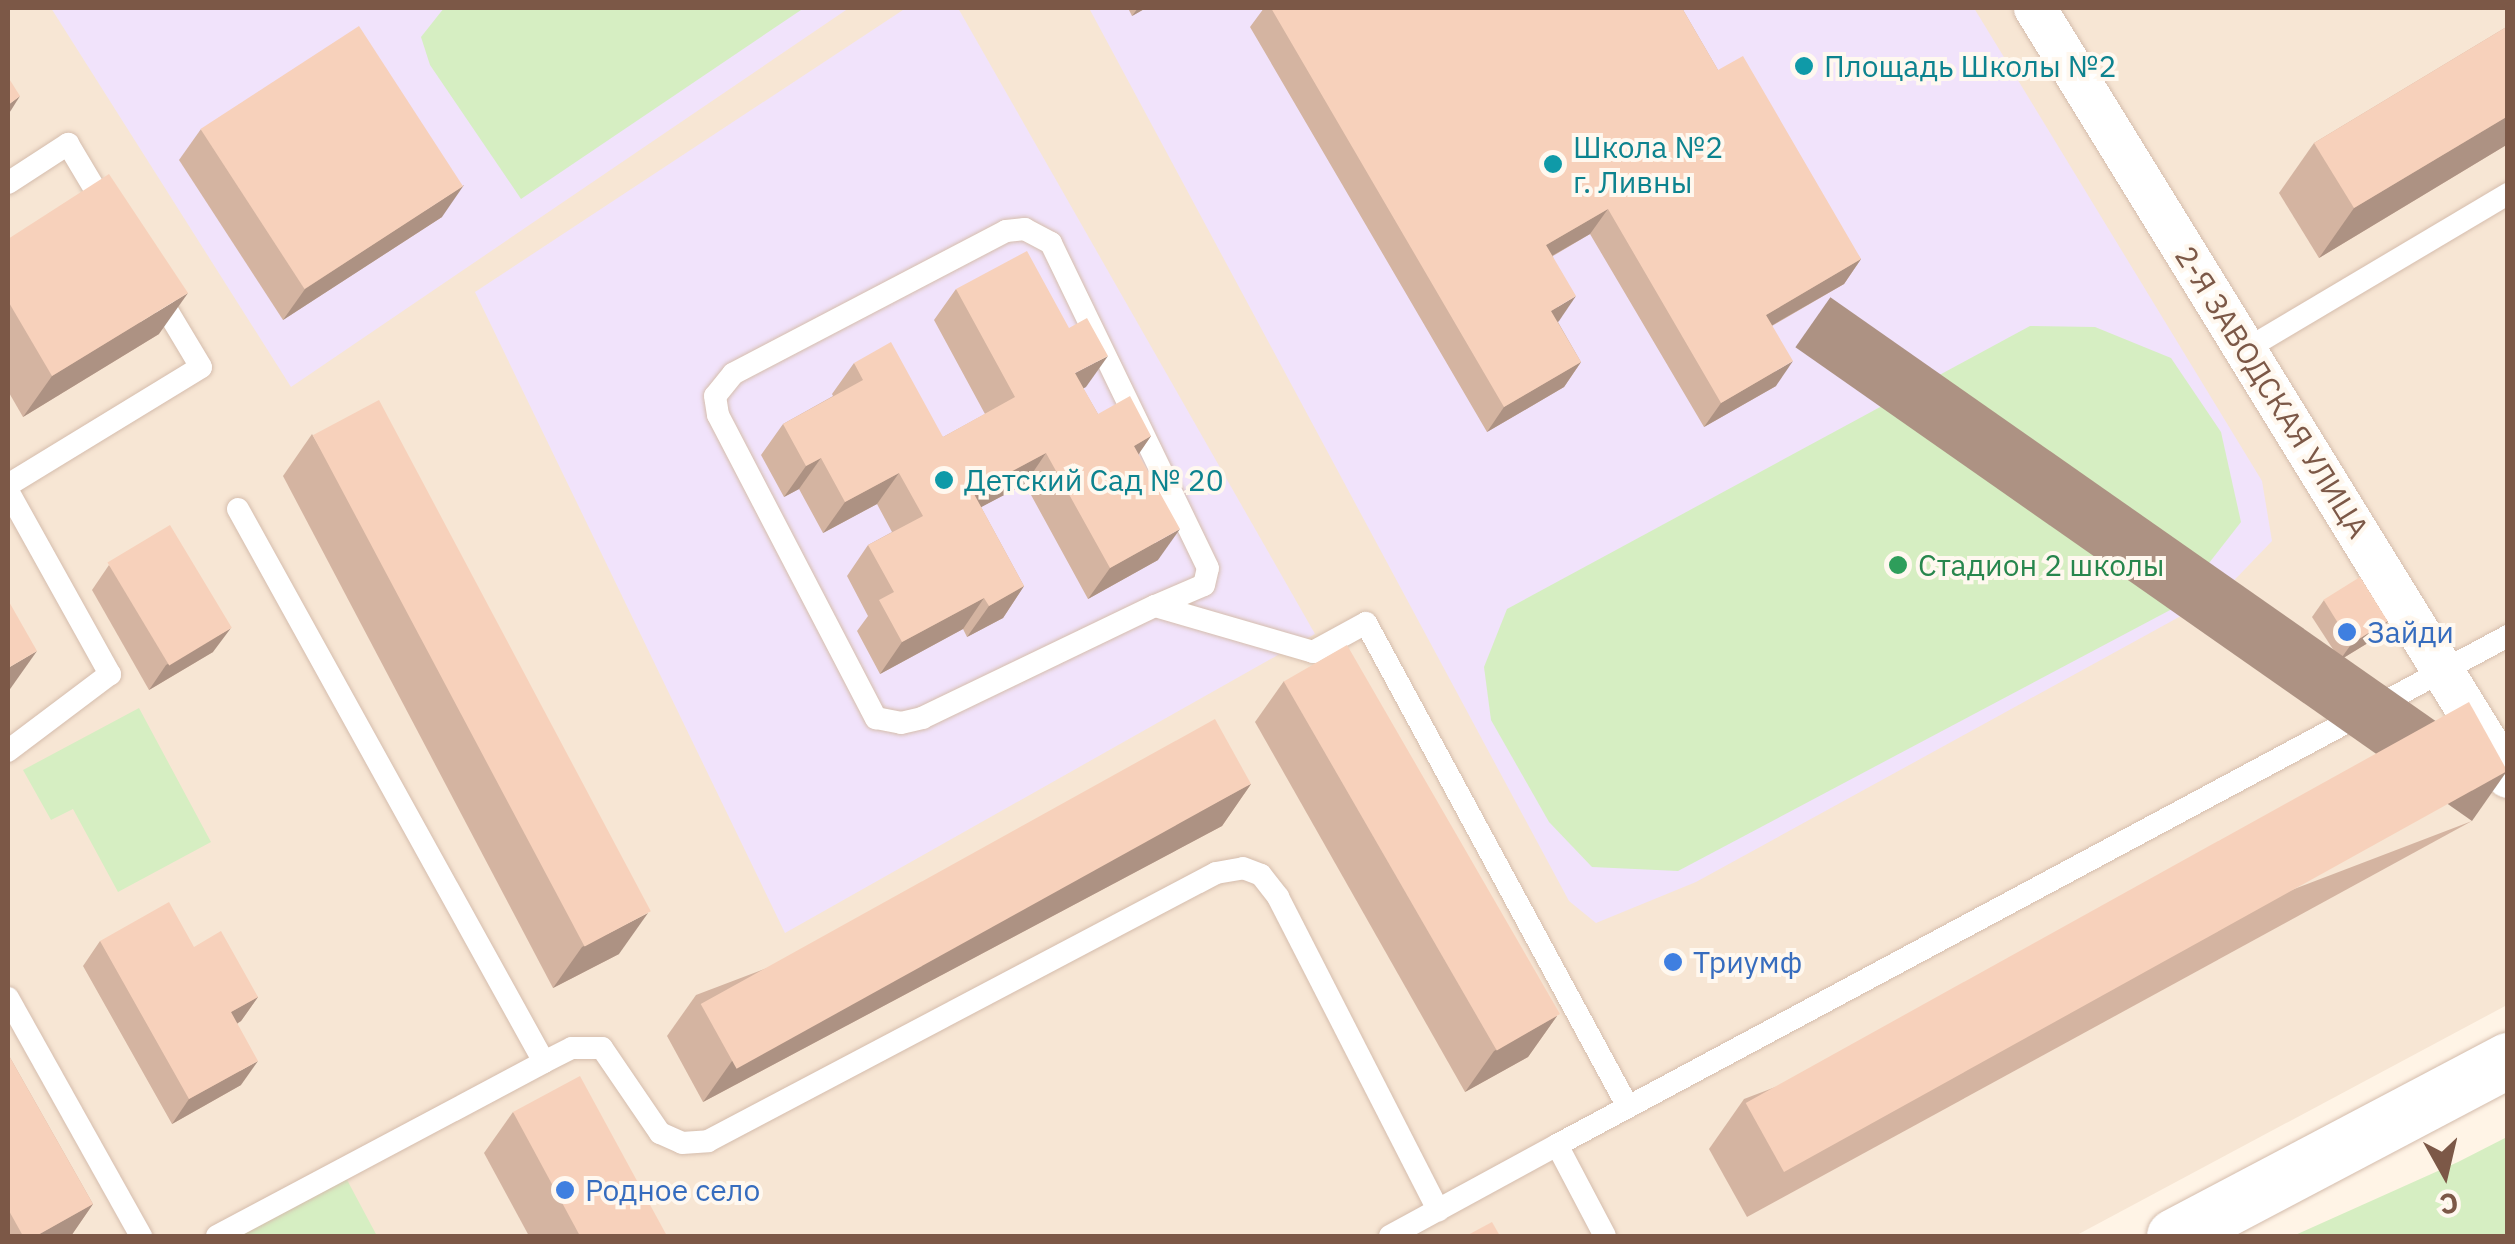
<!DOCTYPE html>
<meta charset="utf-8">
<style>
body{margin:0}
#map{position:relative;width:2515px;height:1244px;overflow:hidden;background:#fff4e6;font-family:"IBM Plex Sans",sans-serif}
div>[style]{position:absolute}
.residential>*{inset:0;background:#f7e6d4}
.education>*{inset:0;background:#f1e3fb}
.green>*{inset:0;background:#d6eec2}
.roads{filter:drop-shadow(0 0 2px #d5bdad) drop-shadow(0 0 2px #d5bdad)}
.lane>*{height:22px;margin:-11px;padding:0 11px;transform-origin:11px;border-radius:11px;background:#fff}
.street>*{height:42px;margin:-21px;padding:0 21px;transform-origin:21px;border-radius:21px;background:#fff}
.secondary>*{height:55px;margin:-27.5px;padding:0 27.5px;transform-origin:27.5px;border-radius:27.5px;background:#fff}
.wall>*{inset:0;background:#d4b4a1}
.shaded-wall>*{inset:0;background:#ad9283;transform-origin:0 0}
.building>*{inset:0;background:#f7d1bb;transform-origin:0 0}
.dots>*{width:28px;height:28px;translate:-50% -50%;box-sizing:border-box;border:5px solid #fff8ef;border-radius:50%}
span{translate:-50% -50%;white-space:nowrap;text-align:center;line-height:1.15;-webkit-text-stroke:8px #fff8ef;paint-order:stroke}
.culture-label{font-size:30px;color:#0d838f}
.left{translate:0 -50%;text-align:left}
.street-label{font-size:30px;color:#7c5847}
.leisure-label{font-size:30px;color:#27864d}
.shop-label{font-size:30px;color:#366cbe}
.frame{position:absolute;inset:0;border:10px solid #7c5847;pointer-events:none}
.north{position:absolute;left:2395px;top:1124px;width:100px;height:100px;-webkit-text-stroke:8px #fff8ef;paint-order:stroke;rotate:172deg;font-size:28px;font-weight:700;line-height:40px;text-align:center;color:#7c5847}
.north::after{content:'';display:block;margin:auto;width:35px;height:45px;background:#7c5847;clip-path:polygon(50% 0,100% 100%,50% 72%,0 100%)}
</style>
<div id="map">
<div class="residential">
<div style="clip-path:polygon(8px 8px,2507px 8px,2507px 1005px,2075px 1236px,8px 1236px)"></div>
</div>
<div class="education">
<div style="clip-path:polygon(51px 8px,849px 8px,291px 387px)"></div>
<div style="clip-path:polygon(906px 8px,958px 8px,1315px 634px,785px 933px,475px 292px)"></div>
<div style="clip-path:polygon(1089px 8px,1974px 8px,2262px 481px,2272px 541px,2221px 594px,1696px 882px,1596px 923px,1569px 901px)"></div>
</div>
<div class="green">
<div style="clip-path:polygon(444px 8px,804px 8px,521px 199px,430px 65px,421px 37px)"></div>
<div style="clip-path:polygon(2030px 326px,2095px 327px,2171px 358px,2221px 432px,2241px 522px,2174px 608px,1678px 871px,1592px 867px,1549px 822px,1491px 720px,1484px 667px,1507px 609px)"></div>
<div style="clip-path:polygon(139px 708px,211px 842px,118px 892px,73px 809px,51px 820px,23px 770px)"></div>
<div style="clip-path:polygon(2507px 1137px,2507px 1236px,2293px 1236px,2458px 1162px)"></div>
<div style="clip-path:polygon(346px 1178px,377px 1236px,235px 1236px)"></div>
</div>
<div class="roads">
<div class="lane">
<div style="left:8px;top:183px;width:72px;rotate:-33deg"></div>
<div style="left:68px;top:144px;width:78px;rotate:59.2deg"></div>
<div style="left:2245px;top:350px;width:306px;rotate:-30.7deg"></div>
<div style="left:8px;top:485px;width:226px;rotate:-31.4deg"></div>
<div style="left:201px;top:367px;width:90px;rotate:-120.9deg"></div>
<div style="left:8px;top:491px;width:210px;rotate:60.9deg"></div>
<div style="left:110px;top:674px;width:128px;rotate:143deg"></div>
<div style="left:1155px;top:606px;width:53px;rotate:-23.2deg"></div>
<div style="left:1204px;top:585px;width:17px;rotate:-77deg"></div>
<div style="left:1208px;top:568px;width:361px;rotate:-115.8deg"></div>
<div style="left:1051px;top:243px;width:30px;rotate:-152deg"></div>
<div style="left:1025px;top:229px;width:19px;rotate:174deg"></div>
<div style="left:1006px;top:231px;width:308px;rotate:152.4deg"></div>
<div style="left:733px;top:374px;width:28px;rotate:129deg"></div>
<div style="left:715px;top:396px;width:19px;rotate:81deg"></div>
<div style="left:718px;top:415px;width:342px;rotate:62.5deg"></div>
<div style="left:876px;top:718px;width:25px;rotate:11deg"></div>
<div style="left:901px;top:723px;width:22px;rotate:-13deg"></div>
<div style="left:922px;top:718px;width:259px;rotate:-25.7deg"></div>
<div style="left:1155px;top:606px;width:165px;rotate:16.2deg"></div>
<div style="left:1313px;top:652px;width:60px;rotate:-28.7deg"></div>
<div style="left:1366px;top:623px;width:550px;rotate:61.57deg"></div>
<div style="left:8px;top:998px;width:273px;rotate:60.8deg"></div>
<div style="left:544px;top:1062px;width:31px;rotate:-27deg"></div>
<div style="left:572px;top:1048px;width:30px"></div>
<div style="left:602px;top:1048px;width:103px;rotate:55.7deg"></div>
<div style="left:660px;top:1133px;width:24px;rotate:24deg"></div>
<div style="left:682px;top:1143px;width:26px;rotate:-4deg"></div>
<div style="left:708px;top:1141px;width:574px;rotate:-27.81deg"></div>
<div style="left:1216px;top:873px;width:27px;rotate:-10deg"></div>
<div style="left:1243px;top:868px;width:19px;rotate:21deg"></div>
<div style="left:1261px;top:875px;width:28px;rotate:52deg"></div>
<div style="left:1278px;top:897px;width:352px;rotate:62.9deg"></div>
<div style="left:217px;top:1236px;width:370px;rotate:-28deg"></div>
<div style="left:544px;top:1062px;width:632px;rotate:-118.96deg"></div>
<div style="left:1390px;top:1236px;width:190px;rotate:-28.6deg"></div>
<div style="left:1605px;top:1236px;width:103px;rotate:-117.8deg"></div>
<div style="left:1557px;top:1145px;width:1079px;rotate:-28.16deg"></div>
</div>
<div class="street">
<div style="left:2035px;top:8px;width:903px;rotate:58.4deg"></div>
</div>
<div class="secondary">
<div style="left:2174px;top:1236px;width:378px;rotate:-27.8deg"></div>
</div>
</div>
<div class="wall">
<div style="clip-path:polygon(1128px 8px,1146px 8px,1132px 16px)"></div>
<div style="clip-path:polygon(1264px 8px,1682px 8px,1718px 70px,1861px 259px,1844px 284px,1772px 326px,1776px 386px,1704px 427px,1590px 234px,1553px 256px,1559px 321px,1558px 322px,1581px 362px,1564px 387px,1487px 432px,1250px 27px)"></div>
<div style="clip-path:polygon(2508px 26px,2508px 144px,2319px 258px,2279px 193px,2314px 143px)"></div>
<div style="clip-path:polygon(201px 129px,442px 217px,283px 320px,179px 160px)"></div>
<div style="clip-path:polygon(8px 239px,159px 334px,23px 417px,8px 391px)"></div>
<div style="clip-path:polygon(956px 289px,1086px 387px,1083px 388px,1098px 414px,1151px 436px,1138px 454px,1158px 560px,1088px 599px,1025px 484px,981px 507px,1024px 586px,1003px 618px,967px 637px,963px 629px,880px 674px,857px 631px,868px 616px,847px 576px,868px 545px,892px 532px,877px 504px,823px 533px,799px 489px,784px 497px,761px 455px,783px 424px,833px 396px,832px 394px,854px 363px,943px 437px,985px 414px,934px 320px)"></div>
<div style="clip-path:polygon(312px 434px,619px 954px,553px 988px,283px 476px)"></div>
<div style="clip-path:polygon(109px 565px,213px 652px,149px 690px,92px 590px)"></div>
<div style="clip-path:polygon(2324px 600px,2376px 638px,2340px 660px,2312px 617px)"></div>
<div style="clip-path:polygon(1284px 681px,1557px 1016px,1528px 1057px,1465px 1092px,1255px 722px)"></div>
<div style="clip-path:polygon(1251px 784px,1222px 826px,703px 1102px,667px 1036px,696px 995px)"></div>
<div style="clip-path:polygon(2472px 821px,1747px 1217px,1709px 1149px,1744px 1099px)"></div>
<div style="clip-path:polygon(100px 941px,194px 947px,258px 997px,241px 1021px,237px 1024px,241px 1085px,172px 1124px,83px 966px)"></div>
<div style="clip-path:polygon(8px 1054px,93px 1204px,71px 1236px,8px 1236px)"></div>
<div style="clip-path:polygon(513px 1112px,667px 1236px,529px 1236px,484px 1153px)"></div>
</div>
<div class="shaded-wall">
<div style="clip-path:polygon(1138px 8px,1146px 8px,1132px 16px)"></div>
<div style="clip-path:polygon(20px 96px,8px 115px,8px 105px)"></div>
<div style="clip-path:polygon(2508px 116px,2508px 144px,2319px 258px,2354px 208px)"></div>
<div style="clip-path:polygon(464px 185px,442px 217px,283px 320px,305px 289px)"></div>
<div style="clip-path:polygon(1608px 209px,1590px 234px,1529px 269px,1546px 245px)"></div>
<div style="clip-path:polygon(1861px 259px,1844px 284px,1748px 339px,1766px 315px)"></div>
<div style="clip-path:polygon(188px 293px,159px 334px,23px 417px,52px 376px)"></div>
<div style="clip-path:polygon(1576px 296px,1559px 321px,1534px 335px,1551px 311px)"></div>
<div style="clip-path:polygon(1108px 356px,1086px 387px,1053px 404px,1075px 373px)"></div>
<div style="clip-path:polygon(1793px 361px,1776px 386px,1704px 427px,1721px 403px)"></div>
<div style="clip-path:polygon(1581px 362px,1564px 387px,1487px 432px,1504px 407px)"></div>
<div style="clip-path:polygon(1151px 436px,1130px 467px,1134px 446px)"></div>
<div style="clip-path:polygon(1046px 453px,1025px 484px,951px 523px,973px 492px)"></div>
<div style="clip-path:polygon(821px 458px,799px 489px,784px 497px,806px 466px)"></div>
<div style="clip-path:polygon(899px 473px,877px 504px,823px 533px,845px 502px)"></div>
<div style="clip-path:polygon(1180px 529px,1158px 560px,1088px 599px,1110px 568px)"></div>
<div style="clip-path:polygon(1024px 586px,1003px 618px,967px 637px,989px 606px)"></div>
<div style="clip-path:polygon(984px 598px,963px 629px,880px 674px,902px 642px)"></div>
<div style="clip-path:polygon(2388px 621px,2376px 638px,2340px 660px,2352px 643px)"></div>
<div style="clip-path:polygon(231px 628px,213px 652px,149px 690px,166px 665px)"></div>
<div style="clip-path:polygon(37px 651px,8px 692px,8px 668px)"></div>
<div style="left:2507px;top:771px;width:61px;height:826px;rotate:125deg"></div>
<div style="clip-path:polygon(1251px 784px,1222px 826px,703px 1102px,732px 1061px)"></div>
<div style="clip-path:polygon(648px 913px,619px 954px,553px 988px,582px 947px)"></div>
<div style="clip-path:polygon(258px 997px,241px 1021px,213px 1037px,231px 1012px)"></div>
<div style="clip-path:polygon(1557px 1016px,1528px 1057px,1465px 1092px,1494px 1051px)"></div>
<div style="clip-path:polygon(258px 1061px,241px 1085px,172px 1124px,189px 1099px)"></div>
<div style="clip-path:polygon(93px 1204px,71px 1236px,36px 1236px)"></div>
</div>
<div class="building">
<div style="clip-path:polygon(1271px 8px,1682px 8px,1718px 70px,1743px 56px,1861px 259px,1766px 315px,1793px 361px,1721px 403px,1608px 209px,1546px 245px,1576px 296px,1551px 311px,1581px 362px,1504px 407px)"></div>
<div style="left:359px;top:26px;width:191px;height:189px;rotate:57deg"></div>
<div style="clip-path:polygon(2508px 26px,2508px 116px,2354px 208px,2314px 143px)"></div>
<div style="clip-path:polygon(8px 77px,20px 96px,8px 105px)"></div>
<div style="clip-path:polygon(109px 174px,188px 293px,52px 376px,8px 301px,8px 239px)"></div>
<div style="clip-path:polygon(1027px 251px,1069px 328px,1087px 318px,1108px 356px,1075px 373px,1098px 414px,1130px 396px,1151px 436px,1134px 446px,1180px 529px,1110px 568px,1046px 453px,973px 492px,1024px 586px,989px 606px,984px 598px,902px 642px,879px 600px,894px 592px,868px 545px,923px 516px,899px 473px,845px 502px,821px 458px,806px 466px,783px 424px,863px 380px,854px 363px,891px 342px,943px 437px,1015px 397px,956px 289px)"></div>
<div style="left:379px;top:400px;width:579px;height:75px;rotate:62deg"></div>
<div style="left:170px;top:525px;width:120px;height:73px;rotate:59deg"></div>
<div style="left:2360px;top:577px;width:52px;height:43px;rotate:58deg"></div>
<div style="clip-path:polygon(8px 600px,37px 651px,8px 668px)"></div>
<div style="left:1347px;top:645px;width:426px;height:73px;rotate:60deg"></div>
<div style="left:2469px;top:702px;width:79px;height:827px;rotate:61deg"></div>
<div style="left:1215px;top:719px;width:74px;height:588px;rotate:61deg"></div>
<div style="clip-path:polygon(169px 902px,194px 947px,221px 931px,258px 997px,231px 1012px,258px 1061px,189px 1099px,100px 941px)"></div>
<div style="clip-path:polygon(8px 1054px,93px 1204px,36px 1236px,23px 1236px,8px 1209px)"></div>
<div style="clip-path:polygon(580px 1076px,667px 1236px,580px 1236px,513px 1112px)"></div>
<div style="clip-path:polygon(1492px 1222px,1500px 1236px,1466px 1236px)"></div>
</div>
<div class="dots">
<div style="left:1804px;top:66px;background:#0f9aa8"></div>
<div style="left:1553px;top:164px;background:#0f9aa8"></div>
<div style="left:944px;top:480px;background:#0f9aa8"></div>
<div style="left:1898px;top:565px;background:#2e9e5b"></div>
<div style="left:2347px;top:632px;background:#3f7fe0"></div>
<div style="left:1673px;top:962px;background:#3f7fe0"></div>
<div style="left:565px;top:1190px;background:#3f7fe0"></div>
</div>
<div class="culture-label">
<span class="left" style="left:1824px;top:66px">Площадь Школы №2</span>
<span class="left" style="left:1573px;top:164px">Школа №2<br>г. Ливны</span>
<span class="left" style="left:964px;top:480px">Детский Сад № 20</span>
</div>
<div class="street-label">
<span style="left:2272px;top:392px;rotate:58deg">2-Я ЗАВОДСКАЯ УЛИЦА</span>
</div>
<div class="leisure-label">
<span class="left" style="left:1918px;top:565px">Стадион 2 школы</span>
</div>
<div class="shop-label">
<span class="left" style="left:2367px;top:632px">Зайди</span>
<span class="left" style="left:1693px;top:962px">Триумф</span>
<span class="left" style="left:585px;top:1190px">Родное село</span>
</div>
<div class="frame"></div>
<div class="north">С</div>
</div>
